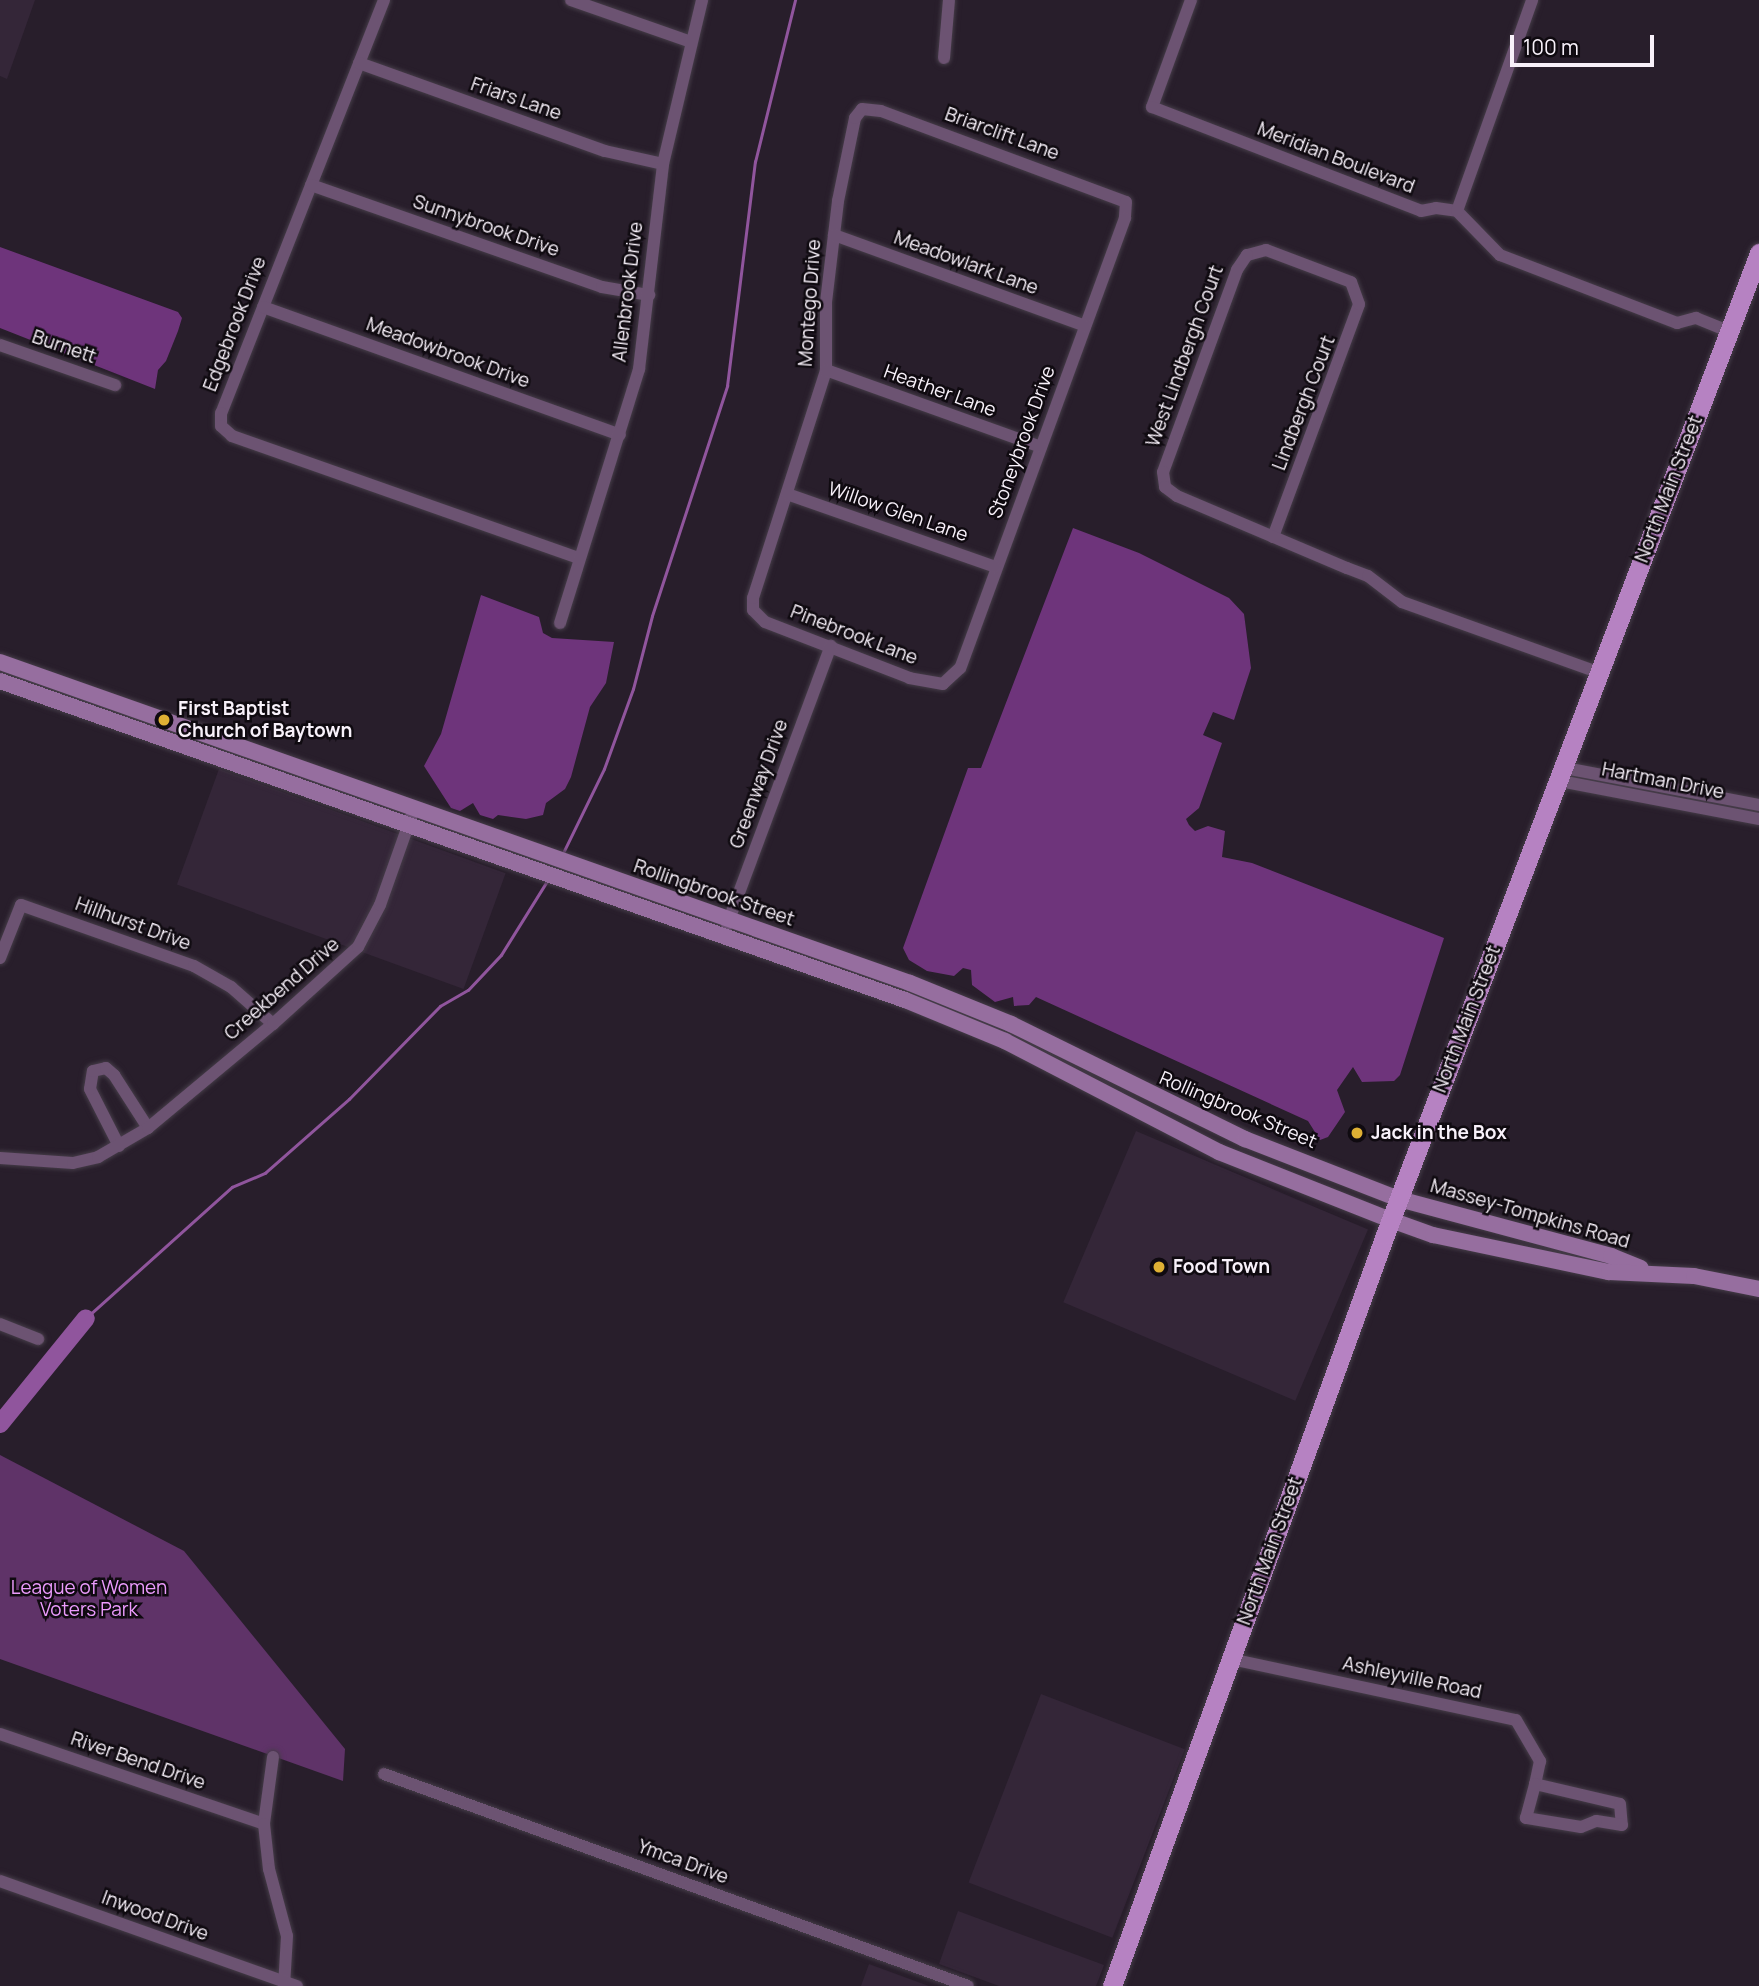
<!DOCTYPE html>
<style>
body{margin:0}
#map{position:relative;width:1759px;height:1986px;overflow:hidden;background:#281e2b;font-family:Manrope,sans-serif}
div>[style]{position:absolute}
.built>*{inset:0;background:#342638;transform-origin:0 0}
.green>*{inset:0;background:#5f3368}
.forest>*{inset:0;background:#6e347b}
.stream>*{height:2.5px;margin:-1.25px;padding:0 1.25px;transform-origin:1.25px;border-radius:1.25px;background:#90559d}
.river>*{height:18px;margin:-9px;padding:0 9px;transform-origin:9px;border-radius:9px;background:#90559d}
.roads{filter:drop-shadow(0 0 2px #453c48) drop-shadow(0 0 2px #453c48)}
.street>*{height:12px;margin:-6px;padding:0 6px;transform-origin:6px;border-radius:6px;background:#6c5372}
.secondary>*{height:16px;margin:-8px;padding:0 8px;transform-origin:8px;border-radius:8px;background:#966e9f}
.primary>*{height:19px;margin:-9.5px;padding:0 9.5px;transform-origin:9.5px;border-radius:9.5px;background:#b682c2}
.dots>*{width:19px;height:19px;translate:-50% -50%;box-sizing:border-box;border:4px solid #0f0a10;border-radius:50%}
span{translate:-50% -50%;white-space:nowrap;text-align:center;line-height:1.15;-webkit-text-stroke:5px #0f0a10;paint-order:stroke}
.street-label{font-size:19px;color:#f8f1fa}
.poi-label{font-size:19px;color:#f8f1fa;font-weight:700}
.left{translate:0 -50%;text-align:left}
.park-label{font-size:19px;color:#ec9bfd}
.scale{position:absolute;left:1510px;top:35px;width:144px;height:32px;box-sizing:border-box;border:4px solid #f8f1fa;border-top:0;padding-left:9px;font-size:21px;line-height:24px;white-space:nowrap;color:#f8f1fa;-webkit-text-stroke:5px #0f0a10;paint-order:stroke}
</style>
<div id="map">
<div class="built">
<div style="clip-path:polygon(0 0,35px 0,7px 79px,0 76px)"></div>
<div style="left:219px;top:769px;width:305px;height:123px;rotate:20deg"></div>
<div style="left:1136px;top:1131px;width:252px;height:186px;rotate:23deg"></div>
<div style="left:1041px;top:1694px;width:154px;height:202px;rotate:21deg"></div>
<div style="clip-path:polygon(958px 1911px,1104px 1965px,1096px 1986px,999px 1986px,939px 1964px)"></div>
<div style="clip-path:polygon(869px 1964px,929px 1986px,861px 1986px)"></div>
</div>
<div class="green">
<div style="clip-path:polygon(0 1455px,184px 1551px,345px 1749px,343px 1781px,0 1659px)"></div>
</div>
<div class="forest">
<div style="clip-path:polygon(0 247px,178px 312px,182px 318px,178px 331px,166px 361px,158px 370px,155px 389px,0 328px)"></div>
<div style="clip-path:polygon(1073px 528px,1139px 553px,1229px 598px,1244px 614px,1251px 668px,1234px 720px,1213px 712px,1203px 735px,1222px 743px,1199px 808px,1186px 819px,1189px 825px,1195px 831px,1208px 826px,1225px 831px,1222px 857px,1252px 863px,1444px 938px,1400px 1075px,1394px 1081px,1362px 1082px,1353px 1067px,1337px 1090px,1345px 1112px,1328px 1137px,1320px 1140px,1308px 1121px,1036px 997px,1029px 1005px,1014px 1006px,1013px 997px,995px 1002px,972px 985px,971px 970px,963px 968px,954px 976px,927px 971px,909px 960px,903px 948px,968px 768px,981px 768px)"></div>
<div style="clip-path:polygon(481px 595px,539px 617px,543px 633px,552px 638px,614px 642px,606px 683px,590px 707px,571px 777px,565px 789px,546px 803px,543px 815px,526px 819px,498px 815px,493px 819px,480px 815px,473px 803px,460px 811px,451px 808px,424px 766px,441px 734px)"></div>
</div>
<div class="stream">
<div style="left:563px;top:853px;width:93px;rotate:-64deg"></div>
<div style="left:604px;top:769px;width:85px;rotate:-70.1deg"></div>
<div style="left:633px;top:689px;width:75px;rotate:-75.4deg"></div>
<div style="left:652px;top:616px;width:242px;rotate:-71.9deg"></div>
<div style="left:727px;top:386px;width:226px;rotate:-82.9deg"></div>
<div style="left:755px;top:162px;width:167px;rotate:-76.1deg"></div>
<div style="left:86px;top:1318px;width:196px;rotate:-41.9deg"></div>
<div style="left:232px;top:1187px;width:36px;rotate:-23deg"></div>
<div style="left:265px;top:1173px;width:112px;rotate:-41.4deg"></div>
<div style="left:349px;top:1099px;width:130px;rotate:-45.6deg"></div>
<div style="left:440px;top:1006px;width:32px;rotate:-30deg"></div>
<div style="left:468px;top:990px;width:48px;rotate:-46.7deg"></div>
<div style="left:501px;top:955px;width:87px;rotate:-58.1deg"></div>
</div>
<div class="river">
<div style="left:0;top:1424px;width:136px;rotate:-50.9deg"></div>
</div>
<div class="roads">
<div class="street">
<div style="left:384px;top:0;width:444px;rotate:111.5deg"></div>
<div style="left:221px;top:413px;width:13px;rotate:90deg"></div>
<div style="left:221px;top:426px;width:15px;rotate:42deg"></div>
<div style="left:232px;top:436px;width:367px;rotate:19.4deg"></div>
<div style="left:571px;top:0;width:127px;rotate:19.3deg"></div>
<div style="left:1191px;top:0;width:114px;rotate:110deg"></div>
<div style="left:1152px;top:107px;width:288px;rotate:21.1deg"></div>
<div style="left:1421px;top:211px;width:15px;rotate:-11deg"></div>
<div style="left:1436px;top:208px;width:21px;rotate:8deg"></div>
<div style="left:1457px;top:211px;width:62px;rotate:45.7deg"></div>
<div style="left:1500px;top:255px;width:190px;rotate:21deg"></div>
<div style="left:1677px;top:323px;width:20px;rotate:-15deg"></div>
<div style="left:1696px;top:318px;width:35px;rotate:22deg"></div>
<div style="left:944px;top:58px;width:58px;rotate:-85.1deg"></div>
<div style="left:359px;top:63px;width:261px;rotate:19.7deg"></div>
<div style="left:605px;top:151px;width:59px;rotate:12.6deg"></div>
<div style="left:862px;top:109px;width:19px;rotate:6deg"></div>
<div style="left:881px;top:111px;width:261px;rotate:20.4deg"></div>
<div style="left:1126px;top:202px;width:16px;rotate:94deg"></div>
<div style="left:1125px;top:218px;width:479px;rotate:110.1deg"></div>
<div style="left:960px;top:668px;width:23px;rotate:137deg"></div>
<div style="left:943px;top:684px;width:34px;rotate:-170deg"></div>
<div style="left:910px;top:678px;width:155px;rotate:-158.9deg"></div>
<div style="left:765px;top:622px;width:17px;rotate:-135deg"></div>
<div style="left:753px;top:610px;width:12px;rotate:-90deg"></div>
<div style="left:753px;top:598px;width:239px;rotate:-72.2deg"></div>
<div style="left:826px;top:370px;width:68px;rotate:-90deg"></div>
<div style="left:826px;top:302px;width:102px;rotate:-83.2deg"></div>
<div style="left:838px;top:201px;width:85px;rotate:-78.4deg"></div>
<div style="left:855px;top:118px;width:11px;rotate:-52deg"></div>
<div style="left:311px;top:185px;width:308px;rotate:19.3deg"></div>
<div style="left:602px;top:287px;width:48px;rotate:9.7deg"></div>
<div style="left:1457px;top:211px;width:224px;rotate:-70.4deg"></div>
<div style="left:834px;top:235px;width:267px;rotate:19.9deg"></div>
<div style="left:263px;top:307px;width:379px;rotate:19.7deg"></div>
<div style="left:0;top:345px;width:122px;rotate:19.2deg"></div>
<div style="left:826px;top:370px;width:228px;rotate:19.7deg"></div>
<div style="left:787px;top:494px;width:220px;rotate:19.3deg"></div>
<div style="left:1273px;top:537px;width:248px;rotate:-69.7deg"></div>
<div style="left:1359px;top:304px;width:23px;rotate:-110deg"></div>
<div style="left:1351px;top:282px;width:91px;rotate:-159.4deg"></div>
<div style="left:1266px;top:250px;width:20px;rotate:165deg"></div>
<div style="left:1247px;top:255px;width:18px;rotate:124deg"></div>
<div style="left:1237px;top:270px;width:215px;rotate:110.1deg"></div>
<div style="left:1163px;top:472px;width:15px;rotate:82deg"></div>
<div style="left:1165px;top:487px;width:15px;rotate:37deg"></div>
<div style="left:1177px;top:496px;width:185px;rotate:23deg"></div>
<div style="left:1347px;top:568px;width:22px;rotate:21deg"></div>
<div style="left:1368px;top:576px;width:43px;rotate:37.4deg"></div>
<div style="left:1402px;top:602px;width:210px;rotate:19.7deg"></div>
<div style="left:560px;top:623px;width:266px;rotate:-72.7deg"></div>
<div style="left:639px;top:369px;width:206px;rotate:-83.3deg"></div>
<div style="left:663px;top:164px;width:169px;rotate:-76.6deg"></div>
<div style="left:1565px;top:768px;width:197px;rotate:10.8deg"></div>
<div style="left:1560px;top:781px;width:203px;rotate:10.8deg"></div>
<div style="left:727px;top:925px;width:298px;rotate:-69.6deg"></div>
<div style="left:0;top:958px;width:57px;rotate:-68.4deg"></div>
<div style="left:21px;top:905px;width:183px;rotate:19.4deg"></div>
<div style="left:194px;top:966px;width:43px;rotate:29.6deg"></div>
<div style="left:231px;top:987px;width:56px;rotate:41.4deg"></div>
<div style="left:119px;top:1146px;width:64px;rotate:-117deg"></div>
<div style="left:90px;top:1089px;width:18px;rotate:-81deg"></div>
<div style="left:93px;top:1071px;width:13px;rotate:-13deg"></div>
<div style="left:106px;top:1068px;width:11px;rotate:41deg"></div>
<div style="left:114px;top:1075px;width:63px;rotate:57.3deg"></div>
<div style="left:0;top:1158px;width:73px;rotate:3.9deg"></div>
<div style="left:73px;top:1163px;width:26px;rotate:-13deg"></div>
<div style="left:98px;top:1157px;width:58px;rotate:-30.1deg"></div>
<div style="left:148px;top:1128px;width:163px;rotate:-39.8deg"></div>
<div style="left:273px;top:1024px;width:115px;rotate:-42.2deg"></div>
<div style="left:358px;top:947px;width:47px;rotate:-62.4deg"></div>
<div style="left:380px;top:905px;width:102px;rotate:-70.5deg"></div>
<div style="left:0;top:1324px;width:41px;rotate:21.5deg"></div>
<div style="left:1231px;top:1659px;width:291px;rotate:12.1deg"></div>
<div style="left:1516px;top:1720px;width:48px;rotate:59.7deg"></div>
<div style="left:1540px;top:1761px;width:24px;rotate:102deg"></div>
<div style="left:0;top:1734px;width:279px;rotate:18.8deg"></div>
<div style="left:273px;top:1757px;width:68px;rotate:97.7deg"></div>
<div style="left:264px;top:1824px;width:45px;rotate:83.7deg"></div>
<div style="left:269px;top:1869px;width:69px;rotate:75deg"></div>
<div style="left:287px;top:1936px;width:50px;rotate:93.4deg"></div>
<div style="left:384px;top:1774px;width:621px;rotate:19.95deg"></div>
<div style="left:1535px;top:1784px;width:87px;rotate:13.2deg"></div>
<div style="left:1620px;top:1804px;width:21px;rotate:85deg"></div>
<div style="left:1622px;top:1825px;width:26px;rotate:-171deg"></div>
<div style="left:1596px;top:1821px;width:16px;rotate:158deg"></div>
<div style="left:1581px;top:1827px;width:56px;rotate:-170.7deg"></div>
<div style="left:1526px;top:1818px;width:35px;rotate:-75deg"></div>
<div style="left:0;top:1881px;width:315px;rotate:19.5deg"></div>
</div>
<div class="secondary">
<div style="left:0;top:662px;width:965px;rotate:19.43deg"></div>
<div style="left:910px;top:983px;width:109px;rotate:22.1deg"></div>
<div style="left:1011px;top:1024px;width:261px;rotate:26.2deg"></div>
<div style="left:1245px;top:1139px;width:165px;rotate:21.3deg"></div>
<div style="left:1399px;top:1199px;width:220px;rotate:15deg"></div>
<div style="left:1611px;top:1256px;width:32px;rotate:22deg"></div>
<div style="left:0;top:681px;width:960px;rotate:19.42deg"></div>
<div style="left:905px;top:1000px;width:108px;rotate:22.3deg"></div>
<div style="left:1005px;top:1041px;width:241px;rotate:27.4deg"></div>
<div style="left:1219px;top:1152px;width:185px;rotate:21.6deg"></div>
<div style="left:1391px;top:1220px;width:45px;rotate:19.7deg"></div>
<div style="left:1433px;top:1235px;width:180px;rotate:11.9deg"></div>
<div style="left:1609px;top:1272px;width:85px;rotate:2.7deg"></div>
<div style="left:1694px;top:1276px;width:66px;rotate:11.3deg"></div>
</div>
<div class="primary">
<div style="left:1112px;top:1986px;width:799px;rotate:-70.02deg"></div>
<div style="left:1385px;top:1235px;width:1051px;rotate:-69.15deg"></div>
</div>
</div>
<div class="dots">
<div style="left:164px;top:720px;background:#dfb034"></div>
<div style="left:1357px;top:1133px;background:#dfb034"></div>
<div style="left:1159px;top:1267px;background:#dfb034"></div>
</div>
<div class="street-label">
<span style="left:516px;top:99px;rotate:19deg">Friars Lane</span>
<span style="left:1002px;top:134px;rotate:20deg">Briarclift Lane</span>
<span style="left:1336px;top:158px;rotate:21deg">Meridian Boulevard</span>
<span style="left:486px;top:226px;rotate:19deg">Sunnybrook Drive</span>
<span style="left:966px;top:263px;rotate:20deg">Meadowlark Lane</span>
<span style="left:628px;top:292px;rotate:-83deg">Allenbrook Drive</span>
<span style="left:810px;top:303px;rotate:-86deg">Montego Drive</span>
<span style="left:235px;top:324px;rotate:-69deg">Edgebrook Drive</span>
<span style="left:64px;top:347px;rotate:19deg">Burnett</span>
<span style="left:448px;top:353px;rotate:20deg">Meadowbrook Drive</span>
<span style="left:1185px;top:356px;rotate:-70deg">West Lindbergh Court</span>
<span style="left:940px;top:391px;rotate:20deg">Heather Lane</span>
<span style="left:1304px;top:403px;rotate:-69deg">Lindbergh Court</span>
<span style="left:1022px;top:442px;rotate:-70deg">Stoneybrook Drive</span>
<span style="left:1669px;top:489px;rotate:-69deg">North Main Street</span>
<span style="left:898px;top:512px;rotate:19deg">Willow Glen Lane</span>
<span style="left:854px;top:635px;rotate:21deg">Pinebrook Lane</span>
<span style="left:1663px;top:781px;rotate:11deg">Hartman Drive</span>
<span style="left:759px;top:784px;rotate:-70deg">Greenway Drive</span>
<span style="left:714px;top:893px;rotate:19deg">Rollingbrook Street</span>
<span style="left:133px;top:924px;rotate:20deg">Hillhurst Drive</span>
<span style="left:282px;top:989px;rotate:-41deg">Creekbend Drive</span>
<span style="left:1467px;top:1019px;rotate:-69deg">North Main Street</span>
<span style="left:1238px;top:1110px;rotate:23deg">Rollingbrook Street</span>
<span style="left:1530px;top:1214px;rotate:16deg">Massey-Tompkins Road</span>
<span style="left:1270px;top:1551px;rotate:-70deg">North Main Street</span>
<span style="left:1412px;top:1678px;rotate:12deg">Ashleyville Road</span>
<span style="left:138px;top:1761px;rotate:19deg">River Bend Drive</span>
<span style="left:683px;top:1862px;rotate:20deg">Ymca Drive</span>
<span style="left:155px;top:1916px;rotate:20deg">Inwood Drive</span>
</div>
<div class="poi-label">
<span class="left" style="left:178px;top:720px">First Baptist<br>Church of Baytown</span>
<span class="left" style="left:1371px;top:1133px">Jack in the Box</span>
<span class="left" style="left:1173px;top:1267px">Food Town</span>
</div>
<div class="park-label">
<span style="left:89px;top:1599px">League of Women<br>Voters Park</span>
</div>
<div class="scale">100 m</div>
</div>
